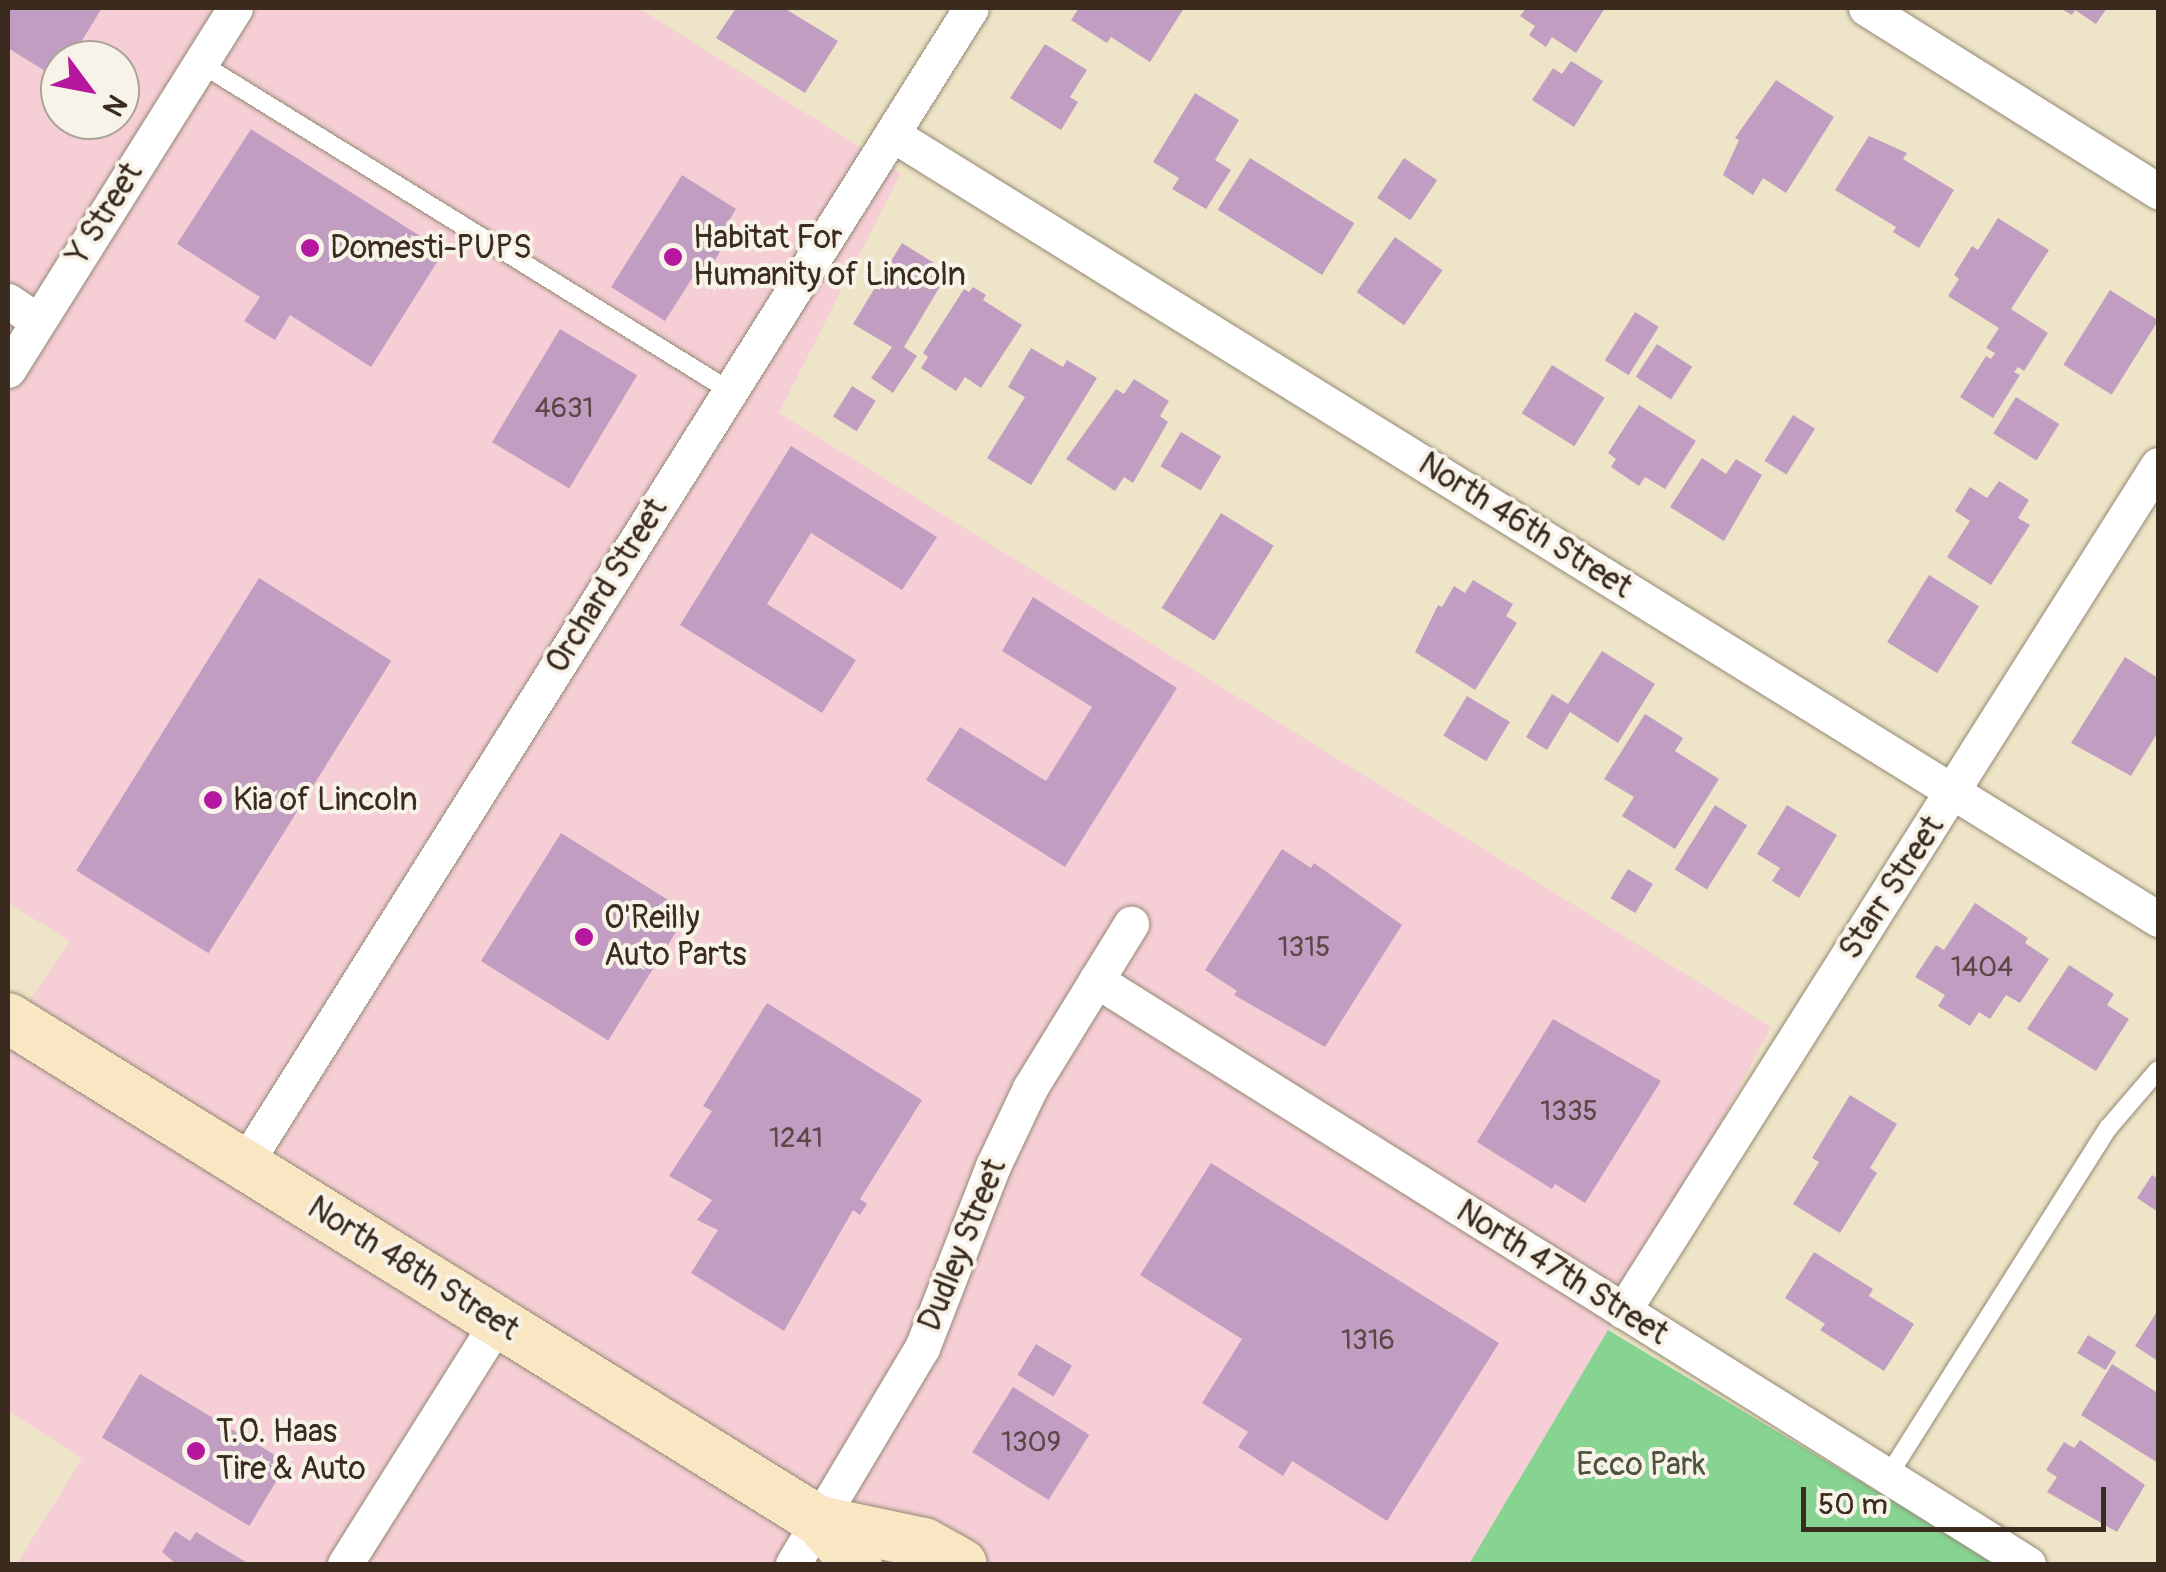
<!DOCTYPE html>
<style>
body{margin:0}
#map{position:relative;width:2166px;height:1572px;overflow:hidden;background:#eee5c8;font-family:Pangolin,sans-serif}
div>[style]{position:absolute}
.built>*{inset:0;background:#f6cfd6}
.green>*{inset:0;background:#86d392}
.building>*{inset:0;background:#c19ec1;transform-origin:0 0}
.roads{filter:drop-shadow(0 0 2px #948873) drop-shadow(0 0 2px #948873)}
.lane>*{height:18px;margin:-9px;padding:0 9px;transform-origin:9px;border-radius:9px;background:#fff}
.street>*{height:35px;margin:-17.5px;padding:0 17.5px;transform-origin:17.5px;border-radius:17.5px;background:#fff}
.secondary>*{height:50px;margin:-25px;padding:0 25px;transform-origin:25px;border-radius:25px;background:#f9e7c3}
.dots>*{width:28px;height:28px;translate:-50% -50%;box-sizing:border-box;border:5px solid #f7f3e8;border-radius:50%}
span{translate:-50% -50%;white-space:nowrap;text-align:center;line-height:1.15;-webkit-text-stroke:8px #f7f3e8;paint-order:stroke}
.number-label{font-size:28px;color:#5c4747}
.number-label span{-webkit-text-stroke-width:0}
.street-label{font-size:32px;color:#3b2a1e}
.poi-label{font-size:32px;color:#3b2a1e}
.left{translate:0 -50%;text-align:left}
.park-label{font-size:32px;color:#4e543b}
.frame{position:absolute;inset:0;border:10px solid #3b2a1e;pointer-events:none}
.north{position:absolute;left:40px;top:40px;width:100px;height:100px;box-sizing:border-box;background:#f7f3e8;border:2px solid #aca397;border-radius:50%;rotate:122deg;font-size:28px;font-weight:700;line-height:40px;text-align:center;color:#3b2a1e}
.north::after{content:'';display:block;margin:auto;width:35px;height:45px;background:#b5179e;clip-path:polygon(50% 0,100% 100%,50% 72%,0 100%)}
.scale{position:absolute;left:1801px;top:1487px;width:305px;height:45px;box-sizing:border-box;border:5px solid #3b2a1e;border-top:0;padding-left:12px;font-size:30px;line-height:35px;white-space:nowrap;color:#3b2a1e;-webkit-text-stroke:8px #f7f3e8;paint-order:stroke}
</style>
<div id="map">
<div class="built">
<div style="clip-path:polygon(evenodd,8px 8px,639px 8px,901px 173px,779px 413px,1771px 1027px,1644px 1270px,1469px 1564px,17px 1564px,82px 1458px,8px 1411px,8px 1033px,70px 941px,8px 903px,8px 8px,60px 60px,120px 60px,120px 120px,60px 120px,60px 60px)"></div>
</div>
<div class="green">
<div style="clip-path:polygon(1608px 1330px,1998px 1564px,1469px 1564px)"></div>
</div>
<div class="building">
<div style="clip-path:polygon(8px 8px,102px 8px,70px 60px,60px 60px,58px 79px,8px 48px)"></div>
<div style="clip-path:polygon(736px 8px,784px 8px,838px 41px,805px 93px,716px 38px)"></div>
<div style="clip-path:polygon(1079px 8px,1184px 8px,1150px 62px,1111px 37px,1107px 43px,1071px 20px)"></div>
<div style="clip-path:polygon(1526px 8px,1605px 8px,1576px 53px,1552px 37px,1546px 47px,1529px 35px,1535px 26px,1520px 16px)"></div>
<div style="clip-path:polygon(2060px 8px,2107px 8px,2096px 24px,2075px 10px,2072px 15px)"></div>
<div style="clip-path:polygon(1045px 44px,1087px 70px,1070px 97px,1078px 102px,1061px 130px,1010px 98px)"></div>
<div style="clip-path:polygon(1571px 61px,1603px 81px,1574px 127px,1532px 100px,1553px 68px,1562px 74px)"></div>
<div style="clip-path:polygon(1776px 80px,1834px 117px,1786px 193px,1763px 178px,1753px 195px,1723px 175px,1739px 140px,1735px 138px)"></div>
<div style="clip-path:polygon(1195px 93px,1239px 120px,1215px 160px,1231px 170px,1206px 209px,1172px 189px,1179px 178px,1153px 162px)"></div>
<div style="clip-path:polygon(251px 129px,444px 251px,371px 367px,290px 315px,275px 340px,244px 321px,260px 297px,177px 244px)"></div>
<div style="clip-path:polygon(1869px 136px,1907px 153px,1903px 159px,1954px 190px,1919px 248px,1893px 232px,1896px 227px,1835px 190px)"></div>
<div style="left:1250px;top:158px;width:123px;height:61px;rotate:32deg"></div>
<div style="left:1404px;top:158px;width:40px;height:48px;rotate:34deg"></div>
<div style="clip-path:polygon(682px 175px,736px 209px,715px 243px,722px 248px,708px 272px,700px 266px,665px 321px,611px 287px)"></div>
<div style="clip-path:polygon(1998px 218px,2049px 250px,2011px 309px,2048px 333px,2024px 371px,2018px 367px,2014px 372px,2020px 375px,1993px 418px,1960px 397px,1986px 356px,1991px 359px,1995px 353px,1986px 348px,1999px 328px,1948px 296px,1959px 279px,1954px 275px,1972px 246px,1978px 250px)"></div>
<div style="left:1395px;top:237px;width:58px;height:67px;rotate:35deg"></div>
<div style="clip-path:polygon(902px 243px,934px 263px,931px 269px,945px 278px,904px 347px,917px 356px,893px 393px,871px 378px,892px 347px,853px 324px)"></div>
<div style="clip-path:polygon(973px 287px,986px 295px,983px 300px,1022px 325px,981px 388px,965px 377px,956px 391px,921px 368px,928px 357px,923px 353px,964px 289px,969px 292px)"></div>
<div style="left:2110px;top:290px;width:57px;height:88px;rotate:32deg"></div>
<div style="left:1635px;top:312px;width:28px;height:57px;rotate:32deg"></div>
<div style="left:560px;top:329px;width:90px;height:132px;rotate:31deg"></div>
<div style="left:1657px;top:344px;width:42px;height:39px;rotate:33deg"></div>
<div style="clip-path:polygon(1031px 348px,1063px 367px,1067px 360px,1097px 378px,1031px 485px,987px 458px,1025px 397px,1008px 387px)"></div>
<div style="left:1552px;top:365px;width:62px;height:57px;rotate:32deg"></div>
<div style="clip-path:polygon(1134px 379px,1169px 401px,1160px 416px,1168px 422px,1133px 483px,1124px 477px,1115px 491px,1066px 459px,1116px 389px,1124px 394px)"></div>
<div style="left:852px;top:386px;width:28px;height:36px;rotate:32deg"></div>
<div style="left:2016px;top:397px;width:51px;height:43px;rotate:32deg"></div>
<div style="clip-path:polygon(1639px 405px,1696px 441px,1665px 489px,1645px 477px,1639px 486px,1611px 467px,1616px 459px,1608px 453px)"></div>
<div style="left:1793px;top:415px;width:26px;height:54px;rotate:32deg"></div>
<div style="left:1181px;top:432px;width:47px;height:40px;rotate:31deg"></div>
<div style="clip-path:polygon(791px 446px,937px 537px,902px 590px,811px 533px,767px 604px,856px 660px,822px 713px,680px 625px)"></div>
<div style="clip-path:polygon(1702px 458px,1726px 474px,1736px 459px,1762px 475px,1724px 541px,1670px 507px)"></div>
<div style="clip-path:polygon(1999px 481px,2029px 500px,2018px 518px,2030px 525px,1991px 585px,1947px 557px,1970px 521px,1955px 511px,1970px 487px,1987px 498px)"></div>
<div style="left:1221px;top:513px;width:62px;height:112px;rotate:32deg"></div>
<div style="left:1929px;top:575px;width:59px;height:79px;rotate:32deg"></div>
<div style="left:259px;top:578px;width:156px;height:345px;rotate:32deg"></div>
<div style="clip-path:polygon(1473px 580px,1513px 604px,1506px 616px,1517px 623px,1475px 690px,1415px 652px,1438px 605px,1442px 607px,1454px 586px,1465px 593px)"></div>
<div style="clip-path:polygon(1033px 597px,1177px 688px,1065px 867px,926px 780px,960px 727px,1046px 781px,1092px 707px,1002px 651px)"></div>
<div style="clip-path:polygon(1602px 651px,1655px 684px,1618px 743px,1570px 712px,1547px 750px,1526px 737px,1552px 694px,1568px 704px)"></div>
<div style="clip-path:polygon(2125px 657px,2158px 678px,2158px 732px,2131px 776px,2071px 743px)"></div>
<div style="left:1467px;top:696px;width:50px;height:46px;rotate:31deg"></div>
<div style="clip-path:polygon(1645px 714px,1683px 738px,1675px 751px,1719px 779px,1675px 849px,1622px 816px,1634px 797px,1604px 779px)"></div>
<div style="left:1715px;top:805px;width:38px;height:76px;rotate:32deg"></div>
<div style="clip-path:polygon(1787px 805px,1837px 835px,1799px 898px,1772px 881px,1780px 868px,1757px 854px)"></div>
<div style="left:561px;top:833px;width:150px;height:151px;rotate:32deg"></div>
<div style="clip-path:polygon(1282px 849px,1311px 868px,1314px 863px,1402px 925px,1325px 1047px,1234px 995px,1237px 991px,1205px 970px)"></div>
<div style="left:1628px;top:869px;width:29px;height:34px;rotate:31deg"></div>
<div style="clip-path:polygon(1975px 903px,2028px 938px,2025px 943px,2049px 959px,2020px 1003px,2006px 995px,1990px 1019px,1979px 1012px,1970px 1026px,1938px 1006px,1945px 995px,1915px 977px,1936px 945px,1944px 950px)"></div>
<div style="clip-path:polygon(2069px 965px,2114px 994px,2107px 1005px,2129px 1019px,2096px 1071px,2027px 1029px)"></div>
<div style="clip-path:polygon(767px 1003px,922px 1100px,860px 1199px,867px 1204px,860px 1215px,853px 1210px,784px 1331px,691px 1273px,718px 1230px,697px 1220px,712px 1200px,669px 1176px,712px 1111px,703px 1106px)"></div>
<div style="clip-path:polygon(1553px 1019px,1661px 1081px,1585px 1203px,1555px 1184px,1552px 1189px,1477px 1142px)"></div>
<div style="clip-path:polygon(1850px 1095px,1897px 1124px,1870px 1168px,1877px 1173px,1840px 1233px,1793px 1204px,1819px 1162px,1812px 1158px)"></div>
<div style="clip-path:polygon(1211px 1163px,1499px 1343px,1387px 1521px,1292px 1461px,1283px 1476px,1238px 1447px,1248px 1432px,1202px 1403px,1242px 1339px,1140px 1275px)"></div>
<div style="clip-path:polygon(2152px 1175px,2158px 1179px,2158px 1212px,2137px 1198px)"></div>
<div style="clip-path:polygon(1814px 1252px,1873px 1289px,1869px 1296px,1914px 1324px,1884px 1371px,1820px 1330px,1825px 1324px,1785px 1298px)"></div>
<div style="clip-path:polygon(2158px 1310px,2158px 1361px,2135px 1346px)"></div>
<div style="left:2088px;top:1335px;width:33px;height:21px;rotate:31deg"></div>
<div style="left:1036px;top:1344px;width:42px;height:36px;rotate:31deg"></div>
<div style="clip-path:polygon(2112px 1364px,2158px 1393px,2158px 1463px,2081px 1415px)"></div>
<div style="left:140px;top:1374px;width:172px;height:74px;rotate:31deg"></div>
<div style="left:1013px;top:1387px;width:90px;height:77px;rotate:32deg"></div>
<div style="clip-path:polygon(2080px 1440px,2145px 1485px,2117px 1532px,2047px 1492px,2057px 1477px,2046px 1470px,2064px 1442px,2074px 1448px)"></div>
<div style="clip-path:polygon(175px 1531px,190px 1541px,196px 1532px,249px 1564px,176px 1564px,162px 1552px)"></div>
</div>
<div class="roads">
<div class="lane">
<div style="left:200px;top:63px;width:623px;rotate:31.75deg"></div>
<div style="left:1888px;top:1476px;width:413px;rotate:-57.7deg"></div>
<div style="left:2109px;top:1127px;width:75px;rotate:-49.3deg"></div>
</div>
<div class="street">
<div style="left:1866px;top:8px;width:345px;rotate:32.1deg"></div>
<div style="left:892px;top:134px;width:1490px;rotate:31.8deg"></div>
<div style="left:8px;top:301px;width:36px;rotate:34deg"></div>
<div style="left:8px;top:370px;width:427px;rotate:-57.9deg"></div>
<div style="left:1096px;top:980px;width:1100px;rotate:32.07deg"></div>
<div style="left:244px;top:1165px;width:1366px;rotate:-57.86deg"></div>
<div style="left:1623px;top:1311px;width:1001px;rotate:-57.69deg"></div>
<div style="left:345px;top:1564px;width:287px;rotate:-57.8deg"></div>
<div style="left:793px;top:1564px;width:252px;rotate:-59.2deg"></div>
<div style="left:922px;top:1348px;width:195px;rotate:-68.7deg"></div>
<div style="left:993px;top:1166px;width:86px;rotate:-64.6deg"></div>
<div style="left:1030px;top:1088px;width:193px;rotate:-58.4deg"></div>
</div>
<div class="secondary">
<div style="left:8px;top:1018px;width:954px;rotate:31.81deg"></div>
<div style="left:819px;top:1521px;width:57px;rotate:48.5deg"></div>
<div style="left:819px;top:1521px;width:107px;rotate:11.8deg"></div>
<div style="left:924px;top:1543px;width:43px;rotate:28.9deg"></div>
</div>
</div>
<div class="dots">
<div style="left:310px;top:248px;background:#b5179e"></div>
<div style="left:673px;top:257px;background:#b5179e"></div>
<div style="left:213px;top:800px;background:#b5179e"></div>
<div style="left:584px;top:937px;background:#b5179e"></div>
<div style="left:196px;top:1451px;background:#b5179e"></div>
</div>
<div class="number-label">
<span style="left:564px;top:409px">4631</span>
<span style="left:1304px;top:948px">1315</span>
<span style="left:1982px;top:968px">1404</span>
<span style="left:1569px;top:1112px">1335</span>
<span style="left:796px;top:1139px">1241</span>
<span style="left:1368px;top:1341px">1316</span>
<span style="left:1031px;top:1443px">1309</span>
</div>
<div class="street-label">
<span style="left:105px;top:214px;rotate:-58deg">Y Street</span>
<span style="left:1525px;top:526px;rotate:32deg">North 46th Street</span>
<span style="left:607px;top:586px;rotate:-58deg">Orchard Street</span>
<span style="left:1892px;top:888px;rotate:-57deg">Starr Street</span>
<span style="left:963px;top:1245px;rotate:-68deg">Dudley Street</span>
<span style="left:413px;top:1269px;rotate:32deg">North 48th Street</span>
<span style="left:1562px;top:1273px;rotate:32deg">North 47th Street</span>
</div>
<div class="poi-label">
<span class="left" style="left:693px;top:257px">Habitat For<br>Humanity of Lincoln</span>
<span class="left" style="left:330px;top:248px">Domesti-PUPS</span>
<span class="left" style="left:233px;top:800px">Kia of Lincoln</span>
<span class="left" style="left:604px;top:937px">O'Reilly<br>Auto Parts</span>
<span class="left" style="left:216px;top:1451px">T.O. Haas<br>Tire &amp; Auto</span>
</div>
<div class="park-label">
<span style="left:1641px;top:1465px">Ecco Park</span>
</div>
<div class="frame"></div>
<div class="north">N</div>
<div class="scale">50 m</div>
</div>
